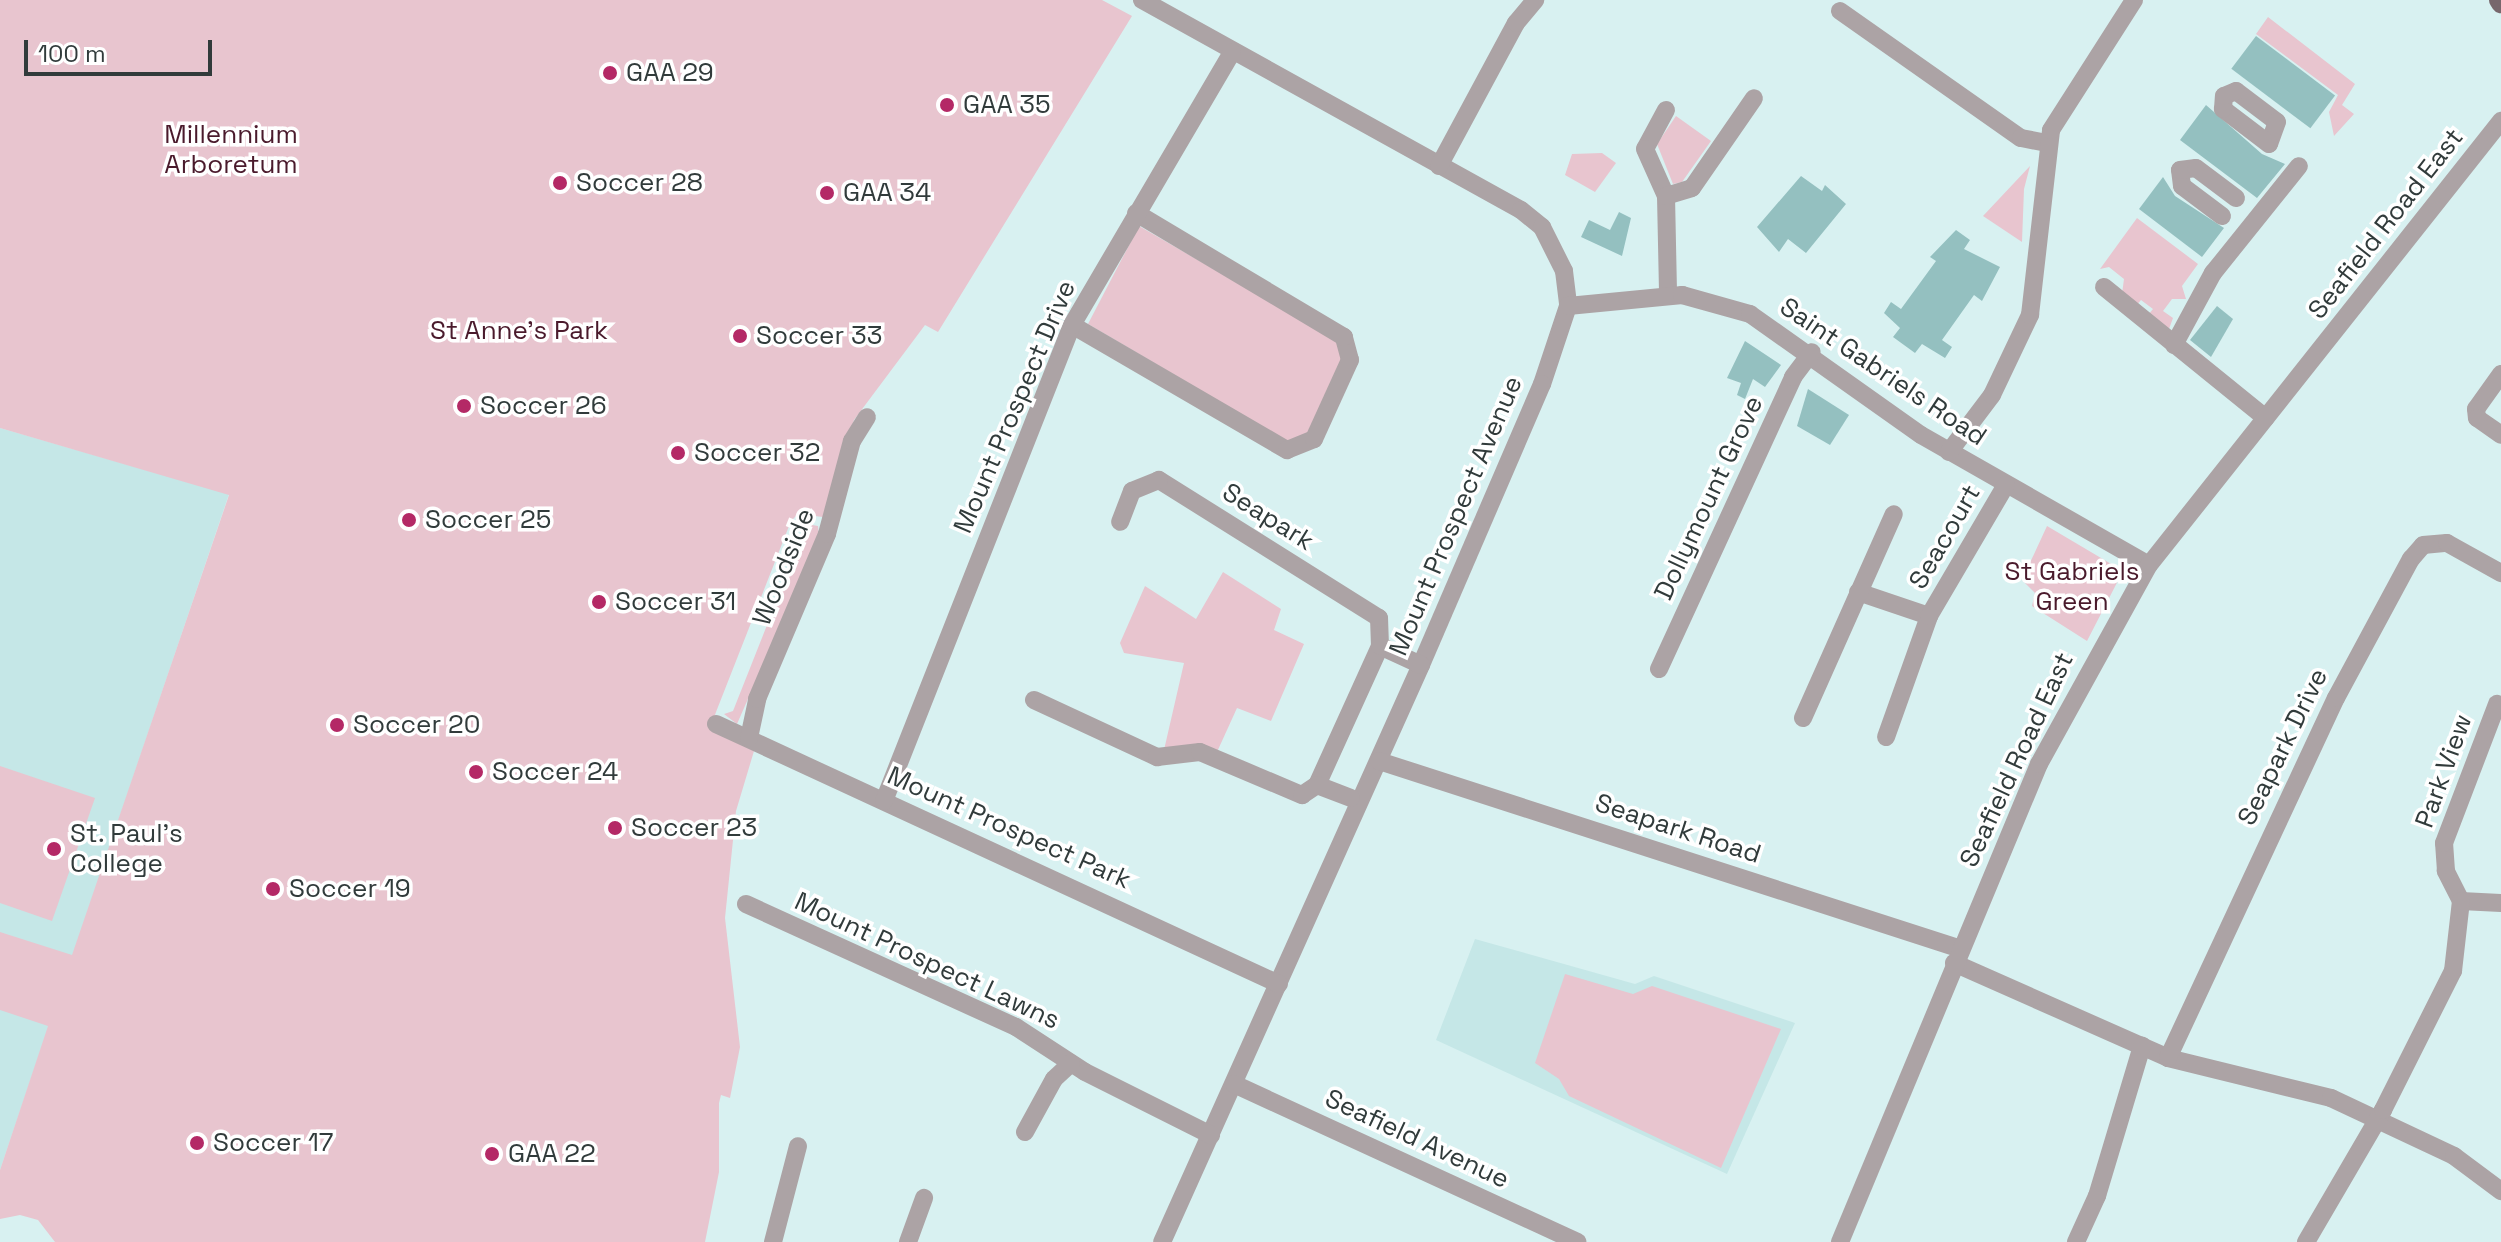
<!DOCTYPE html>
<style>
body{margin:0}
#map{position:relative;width:2501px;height:1242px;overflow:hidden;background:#d8f1f1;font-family:"Space Grotesk",sans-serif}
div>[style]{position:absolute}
.built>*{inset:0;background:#c5e7e7}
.green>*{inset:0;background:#e8c5cf}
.building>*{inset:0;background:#94c0c0;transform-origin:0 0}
.minor>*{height:18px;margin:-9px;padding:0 9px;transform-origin:9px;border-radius:9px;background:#aca3a5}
.major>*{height:20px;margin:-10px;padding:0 10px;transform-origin:10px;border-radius:10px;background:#77676c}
.dots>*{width:22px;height:22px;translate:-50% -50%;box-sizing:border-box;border:4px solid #fff;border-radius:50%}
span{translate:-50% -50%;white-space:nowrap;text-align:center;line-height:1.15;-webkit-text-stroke:7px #fff;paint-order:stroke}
.poi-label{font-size:26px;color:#313b3b}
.left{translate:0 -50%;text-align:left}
.park-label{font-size:26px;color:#4a1a2c}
.street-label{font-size:26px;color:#313b3b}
.scale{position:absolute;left:24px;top:40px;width:188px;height:36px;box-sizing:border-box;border:4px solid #313b3b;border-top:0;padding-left:10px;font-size:24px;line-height:28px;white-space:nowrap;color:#313b3b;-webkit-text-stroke:6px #fff;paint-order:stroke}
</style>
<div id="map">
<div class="built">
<div style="clip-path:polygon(0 428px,229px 494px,0 1170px)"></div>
<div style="clip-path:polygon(1475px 939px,1635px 984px,1654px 976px,1795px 1023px,1727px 1174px,1436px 1040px)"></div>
</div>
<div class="green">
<div style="clip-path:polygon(0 0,1102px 0,1132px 16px,938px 332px,925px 325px,854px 420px,823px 517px,798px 514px,791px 521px,716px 712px,711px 727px,754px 751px,736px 811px,725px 918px,740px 1047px,730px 1098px,721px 1095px,719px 1103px,719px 1172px,705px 1242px,55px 1242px,38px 1220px,20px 1215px,0 1219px,0 1170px,48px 1026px,0 1010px,0 932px,72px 955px,229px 495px,0 428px)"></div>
<div style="clip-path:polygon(2268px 17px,2355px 84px,2342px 105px,2354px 114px,2334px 136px,2329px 112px,2338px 95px,2256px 34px)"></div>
<div style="clip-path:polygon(1676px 116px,1711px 141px,1682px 182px,1673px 184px,1657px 144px)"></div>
<div style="clip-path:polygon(1602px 153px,1616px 163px,1595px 192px,1565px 175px,1572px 154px)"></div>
<div style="clip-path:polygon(2030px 166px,2024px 189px,2022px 242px,1983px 216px)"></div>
<div style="clip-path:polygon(2137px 218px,2198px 264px,2182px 286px,2186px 299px,2172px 299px,2163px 311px,2173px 318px,2169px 329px,2148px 315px,2153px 309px,2141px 300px,2135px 307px,2122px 294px,2124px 279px,2109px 267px,2100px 269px)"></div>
<div style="clip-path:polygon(1139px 226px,1342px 343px,1346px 352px,1311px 436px,1295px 446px,1088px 324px)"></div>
<div style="clip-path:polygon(807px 524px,818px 526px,819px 537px,737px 724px,724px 714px,733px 711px)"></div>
<div style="clip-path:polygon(2047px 526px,2123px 571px,2087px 641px,2032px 606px,2035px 593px,2022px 580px)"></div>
<div style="clip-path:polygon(1223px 572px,1281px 609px,1274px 630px,1304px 644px,1271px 721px,1237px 708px,1217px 752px,1164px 750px,1184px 663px,1124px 653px,1120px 643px,1145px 586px,1196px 619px)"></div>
<div style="clip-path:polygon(0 766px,95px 798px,52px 921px,0 903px)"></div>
<div style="clip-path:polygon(1565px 974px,1633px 994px,1652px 986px,1781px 1029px,1721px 1168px,1569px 1096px,1559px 1079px,1535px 1063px)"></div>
</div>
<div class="building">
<div style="left:2256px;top:36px;width:99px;height:41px;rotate:37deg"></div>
<div style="clip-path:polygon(2206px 105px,2262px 154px,2285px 164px,2257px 198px,2180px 140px)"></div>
<div style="clip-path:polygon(1801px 176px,1822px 191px,1825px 185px,1846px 204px,1806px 253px,1788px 239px,1779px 252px,1757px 227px)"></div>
<div style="clip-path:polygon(2163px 177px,2175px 196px,2224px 228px,2202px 257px,2139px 209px)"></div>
<div style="clip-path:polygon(1619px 212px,1631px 218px,1622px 256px,1581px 237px,1589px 220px,1610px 230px)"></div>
<div style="clip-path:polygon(1956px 230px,1970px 240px,1964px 249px,2000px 267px,1982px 301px,1974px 295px,1942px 340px,1952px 347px,1945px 358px,1922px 344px,1915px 353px,1893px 337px,1900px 328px,1884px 313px,1891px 302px,1901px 309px,1936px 261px,1930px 257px)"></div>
<div style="clip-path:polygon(2217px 306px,2233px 319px,2211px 357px,2190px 340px)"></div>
<div style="clip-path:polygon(1745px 341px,1781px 365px,1765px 387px,1753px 379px,1745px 399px,1737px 395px,1741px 383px,1727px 378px)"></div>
<div style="clip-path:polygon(1808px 389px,1849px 415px,1830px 445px,1797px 426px)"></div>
</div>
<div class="minor">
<div style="left:1142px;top:0;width:433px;rotate:29deg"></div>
<div style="left:1521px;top:210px;width:27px;rotate:39deg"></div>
<div style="left:1542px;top:227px;width:49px;rotate:63.4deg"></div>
<div style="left:1564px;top:271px;width:35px;rotate:83deg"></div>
<div style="left:1568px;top:306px;width:82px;rotate:108.4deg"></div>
<div style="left:1542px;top:384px;width:306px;rotate:113.3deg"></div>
<div style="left:1421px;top:665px;width:632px;rotate:114.17deg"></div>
<div style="left:1840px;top:11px;width:221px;rotate:35.1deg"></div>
<div style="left:2021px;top:138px;width:25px;rotate:11deg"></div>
<div style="left:2236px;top:91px;width:51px;rotate:37.1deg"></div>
<div style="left:2277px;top:122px;width:23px;rotate:110deg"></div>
<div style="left:2269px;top:144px;width:58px;rotate:-142.7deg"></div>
<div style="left:2223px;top:109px;width:13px;rotate:-86deg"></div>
<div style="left:2224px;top:96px;width:13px;rotate:-23deg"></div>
<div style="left:1666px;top:110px;width:44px;rotate:118.3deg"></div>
<div style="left:1645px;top:149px;width:51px;rotate:65.9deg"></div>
<div style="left:1666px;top:196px;width:99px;rotate:88.8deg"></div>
<div style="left:1439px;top:166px;width:162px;rotate:-61.7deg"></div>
<div style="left:1516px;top:23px;width:30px;rotate:-50deg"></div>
<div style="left:1666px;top:196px;width:27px;rotate:-17deg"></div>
<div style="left:1692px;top:188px;width:109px;rotate:-55.4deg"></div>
<div style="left:2222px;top:216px;width:50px;rotate:-143.1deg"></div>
<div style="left:2182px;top:186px;width:16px;rotate:-97deg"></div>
<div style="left:2180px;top:170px;width:16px;rotate:-7deg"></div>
<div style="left:2196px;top:168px;width:50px;rotate:36.9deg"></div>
<div style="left:2104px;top:287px;width:208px;rotate:39deg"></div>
<div style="left:1568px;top:306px;width:115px;rotate:-5.5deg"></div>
<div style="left:1682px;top:295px;width:71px;rotate:15.6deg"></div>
<div style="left:1750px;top:314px;width:209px;rotate:35.3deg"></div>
<div style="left:1921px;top:435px;width:262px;rotate:29.7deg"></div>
<div style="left:1072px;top:325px;width:249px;rotate:30.2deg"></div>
<div style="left:1287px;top:450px;width:29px;rotate:-22deg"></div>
<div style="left:1314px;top:439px;width:87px;rotate:-65.5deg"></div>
<div style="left:1350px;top:360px;width:24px;rotate:-105deg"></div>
<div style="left:1344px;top:337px;width:242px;rotate:-149.2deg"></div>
<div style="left:2174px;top:345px;width:82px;rotate:-61.6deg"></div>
<div style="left:2213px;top:273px;width:137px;rotate:-51.2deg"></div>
<div style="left:2501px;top:374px;width:43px;rotate:125.5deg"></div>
<div style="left:2476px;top:409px;width:9px;rotate:84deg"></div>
<div style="left:2477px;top:418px;width:29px;rotate:35deg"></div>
<div style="left:1949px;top:452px;width:71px;rotate:-53deg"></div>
<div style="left:1992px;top:395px;width:89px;rotate:-64.6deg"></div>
<div style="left:2030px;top:315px;width:186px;rotate:-83.5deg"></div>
<div style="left:2051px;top:130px;width:154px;rotate:-57.4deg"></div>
<div style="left:1858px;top:592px;width:75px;rotate:18.7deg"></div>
<div style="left:1380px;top:646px;width:45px;rotate:24.9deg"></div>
<div style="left:1659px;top:669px;width:321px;rotate:-65.3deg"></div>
<div style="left:1793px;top:377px;width:31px;rotate:-53deg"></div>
<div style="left:1034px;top:700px;width:136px;rotate:24.9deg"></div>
<div style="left:1157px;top:757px;width:43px;rotate:-6.6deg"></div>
<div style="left:1200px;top:752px;width:111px;rotate:22.9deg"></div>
<div style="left:1302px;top:795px;width:18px;rotate:-34deg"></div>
<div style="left:1317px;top:785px;width:153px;rotate:-65.6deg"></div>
<div style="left:1380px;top:646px;width:28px;rotate:-92deg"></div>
<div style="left:1379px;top:618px;width:260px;rotate:-147.9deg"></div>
<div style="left:1159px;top:480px;width:29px;rotate:158deg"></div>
<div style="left:1132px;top:491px;width:33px;rotate:111deg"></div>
<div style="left:1803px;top:718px;width:223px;rotate:-66deg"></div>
<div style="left:716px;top:724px;width:620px;rotate:24.79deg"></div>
<div style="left:1886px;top:737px;width:128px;rotate:-70.4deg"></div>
<div style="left:1929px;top:616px;width:152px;rotate:-59.6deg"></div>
<div style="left:749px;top:738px;width:40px;rotate:-78deg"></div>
<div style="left:757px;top:699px;width:179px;rotate:-67deg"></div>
<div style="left:827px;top:534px;width:96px;rotate:-75deg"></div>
<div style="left:852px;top:441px;width:28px;rotate:-58deg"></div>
<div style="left:1379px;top:761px;width:612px;rotate:17.9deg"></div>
<div style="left:1317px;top:785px;width:36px;rotate:21deg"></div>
<div style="left:884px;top:801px;width:512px;rotate:-68.45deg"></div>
<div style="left:1072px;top:325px;width:316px;rotate:-59.6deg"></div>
<div style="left:2461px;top:901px;width:34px;rotate:-117deg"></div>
<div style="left:2446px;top:871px;width:28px;rotate:-94deg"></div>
<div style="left:2444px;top:843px;width:149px;rotate:-69.1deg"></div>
<div style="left:2461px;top:901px;width:40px;rotate:2.9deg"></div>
<div style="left:746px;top:904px;width:297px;rotate:24.5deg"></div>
<div style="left:1016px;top:1027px;width:82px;rotate:33.1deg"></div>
<div style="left:1085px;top:1072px;width:141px;rotate:26.6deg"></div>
<div style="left:1954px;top:963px;width:234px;rotate:23.9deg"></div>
<div style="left:2168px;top:1058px;width:168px;rotate:13.8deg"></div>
<div style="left:2331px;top:1098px;width:136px;rotate:25.2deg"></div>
<div style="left:2454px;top:1156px;width:59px;rotate:36.7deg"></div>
<div style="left:2168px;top:1058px;width:397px;rotate:-65deg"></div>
<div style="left:2336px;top:698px;width:158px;rotate:-61.7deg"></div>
<div style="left:2411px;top:559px;width:18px;rotate:-49deg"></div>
<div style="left:2423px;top:545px;width:24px;rotate:-5deg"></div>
<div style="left:2447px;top:543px;width:62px;rotate:29.1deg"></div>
<div style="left:1234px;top:1084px;width:378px;rotate:24.7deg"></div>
<div style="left:1025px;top:1132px;width:60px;rotate:-61.3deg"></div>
<div style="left:1054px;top:1079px;width:23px;rotate:-43deg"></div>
<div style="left:773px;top:1242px;width:99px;rotate:-75.4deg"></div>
<div style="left:908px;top:1242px;width:47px;rotate:-70deg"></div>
<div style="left:1840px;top:1242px;width:518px;rotate:-67.4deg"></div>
<div style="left:2039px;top:764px;width:227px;rotate:-61.1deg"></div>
<div style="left:2149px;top:565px;width:567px;rotate:-51.59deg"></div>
<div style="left:2076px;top:1242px;width:51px;rotate:-65.5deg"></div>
<div style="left:2097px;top:1196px;width:157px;rotate:-73.3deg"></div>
<div style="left:2306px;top:1242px;width:153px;rotate:-59.7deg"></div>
<div style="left:2383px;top:1110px;width:156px;rotate:-63.3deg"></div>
<div style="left:2453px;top:971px;width:70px;rotate:-83.5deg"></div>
</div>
<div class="major">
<div style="left:2499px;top:0;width:4px;rotate:56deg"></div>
</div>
<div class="dots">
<div style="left:610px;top:73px;background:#b42966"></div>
<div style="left:947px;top:105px;background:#b42966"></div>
<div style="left:560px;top:183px;background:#b42966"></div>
<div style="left:827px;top:193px;background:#b42966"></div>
<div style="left:740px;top:336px;background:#b42966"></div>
<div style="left:464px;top:406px;background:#b42966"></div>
<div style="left:678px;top:453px;background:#b42966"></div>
<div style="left:409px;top:520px;background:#b42966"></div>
<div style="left:599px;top:602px;background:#b42966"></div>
<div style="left:337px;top:725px;background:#b42966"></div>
<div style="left:476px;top:772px;background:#b42966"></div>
<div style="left:615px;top:828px;background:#b42966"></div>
<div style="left:54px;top:849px;background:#b42966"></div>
<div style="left:273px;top:889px;background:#b42966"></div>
<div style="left:197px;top:1143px;background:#b42966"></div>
<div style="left:492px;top:1154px;background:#b42966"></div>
</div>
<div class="poi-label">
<span class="left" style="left:626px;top:73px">GAA 29</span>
<span class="left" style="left:963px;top:105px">GAA 35</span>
<span class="left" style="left:576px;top:183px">Soccer 28</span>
<span class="left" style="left:843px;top:193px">GAA 34</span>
<span class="left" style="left:756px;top:336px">Soccer 33</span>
<span class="left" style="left:480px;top:406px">Soccer 26</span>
<span class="left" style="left:694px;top:453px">Soccer 32</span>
<span class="left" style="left:425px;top:520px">Soccer 25</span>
<span class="left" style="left:615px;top:602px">Soccer 31</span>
<span class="left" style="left:353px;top:725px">Soccer 20</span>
<span class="left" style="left:492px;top:772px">Soccer 24</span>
<span class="left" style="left:631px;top:828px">Soccer 23</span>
<span class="left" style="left:70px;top:849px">St. Paul's<br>College</span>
<span class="left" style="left:289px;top:889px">Soccer 19</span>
<span class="left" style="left:213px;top:1143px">Soccer 17</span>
<span class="left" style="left:508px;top:1154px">GAA 22</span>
</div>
<div class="park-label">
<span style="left:231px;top:150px">Millennium<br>Arboretum</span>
<span style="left:519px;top:331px">St Anne's Park</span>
<span style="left:2072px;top:587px">St Gabriels<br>Green</span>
</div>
<div class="street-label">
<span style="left:2386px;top:224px;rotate:-52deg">Seafield Road East</span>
<span style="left:1883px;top:372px;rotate:34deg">Saint Gabriels Road</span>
<span style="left:1015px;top:407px;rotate:-67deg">Mount Prospect Drive</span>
<span style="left:1709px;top:498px;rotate:-65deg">Dollymount Grove</span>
<span style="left:1456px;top:516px;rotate:-67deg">Mount Prospect Avenue</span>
<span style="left:1268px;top:517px;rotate:32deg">Seapark</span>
<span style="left:1945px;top:537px;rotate:-60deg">Seacourt</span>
<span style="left:784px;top:567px;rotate:-68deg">Woodside</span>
<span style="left:2283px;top:747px;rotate:-64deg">Seapark Drive</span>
<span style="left:2017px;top:760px;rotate:-65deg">Seafield Road East</span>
<span style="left:2444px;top:771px;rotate:-70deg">Park View</span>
<span style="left:1009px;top:828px;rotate:24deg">Mount Prospect Park</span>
<span style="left:1678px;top:829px;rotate:18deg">Seapark Road</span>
<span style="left:927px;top:961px;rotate:25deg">Mount Prospect Lawns</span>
<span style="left:1417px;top:1139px;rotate:25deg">Seafield Avenue</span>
</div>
<div class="scale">100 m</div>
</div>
